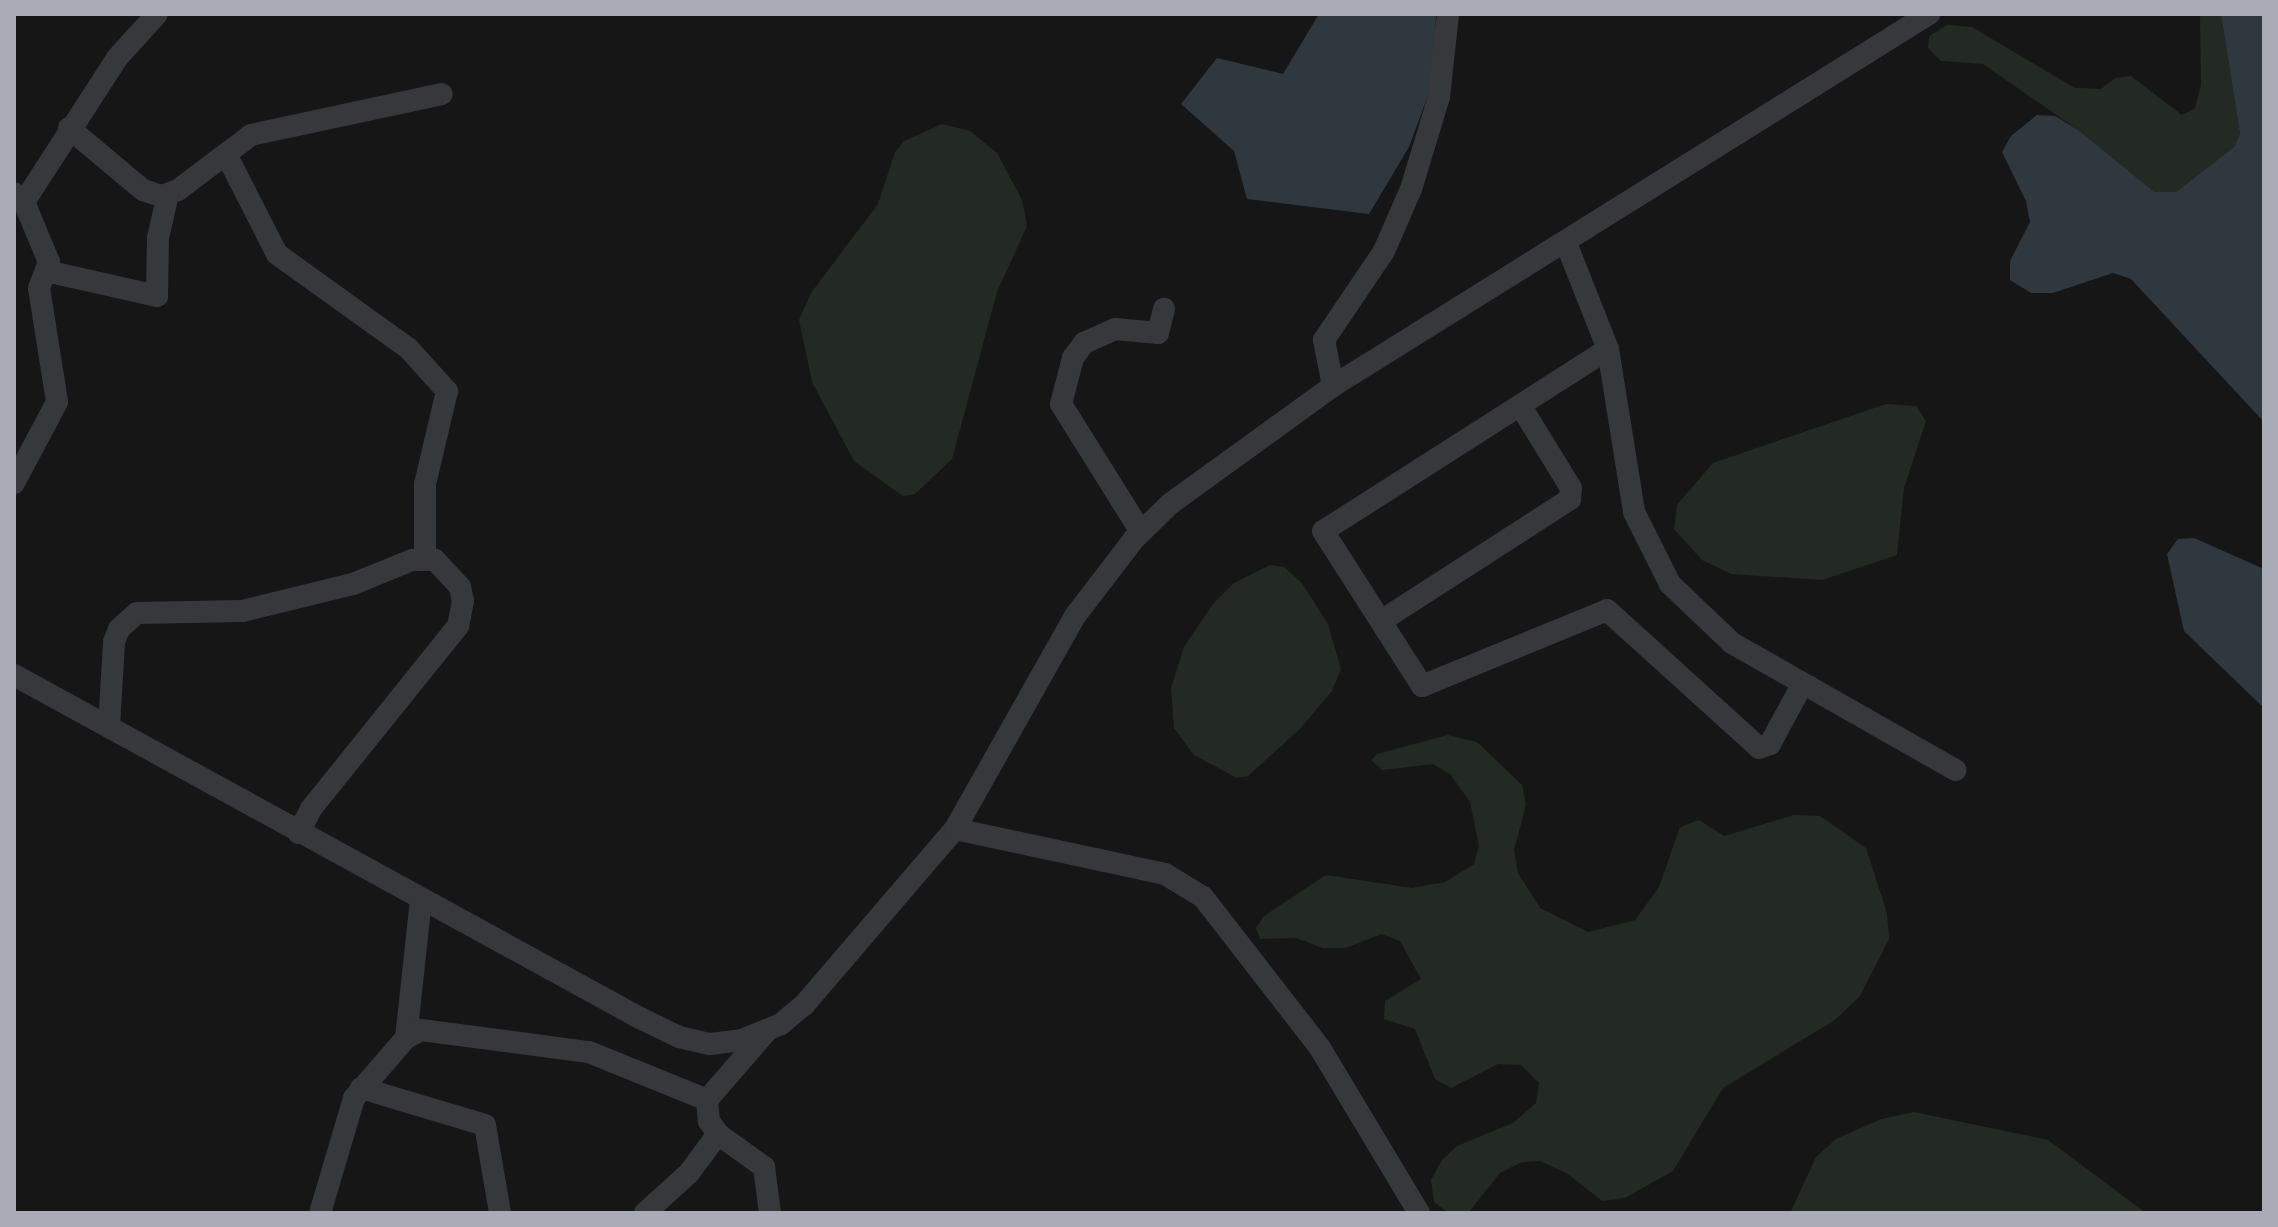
<!DOCTYPE html>
<style>
body{margin:0}
#map{position:relative;width:2278px;height:1227px;overflow:hidden;background:#161617;font-family:"Noto Sans",sans-serif}
div>[style]{position:absolute}
.green>*{inset:0;background:#222a23}
.water>*{inset:0;background:#30383f}
.minor>*{height:22px;margin:-11px;padding:0 11px;transform-origin:11px;border-radius:11px;background:#37383c}
span{translate:-50% -50%;white-space:nowrap;text-align:center;line-height:1.15;-webkit-text-stroke:7px #111112;paint-order:stroke}
.frame{position:absolute;inset:0;border:16px solid #a9acb6;pointer-events:none}
</style>
<div id="map">
<div class="green">
<div style="clip-path:polygon(2200px 14px,2221px 14px,2240px 134px,2234px 147px,2176px 192px,2154px 192px,2138px 184px,2078px 130px,1983px 64px,1941px 61px,1928px 48px,1929px 36px,1947px 25px,1972px 27px,2075px 88px,2101px 89px,2115px 78px,2131px 76px,2182px 115px,2195px 108px,2201px 85px)"></div>
<div style="clip-path:polygon(942px 124px,970px 131px,997px 153px,1022px 200px,1027px 226px,997px 292px,952px 459px,915px 494px,903px 496px,854px 461px,812px 382px,799px 320px,811px 293px,878px 204px,895px 152px,904px 141px)"></div>
<div style="clip-path:polygon(1886px 404px,1916px 406px,1926px 421px,1904px 488px,1897px 555px,1822px 580px,1731px 574px,1702px 560px,1674px 529px,1677px 505px,1713px 463px)"></div>
<div style="clip-path:polygon(1270px 565px,1284px 567px,1302px 583px,1328px 624px,1341px 669px,1332px 691px,1300px 729px,1248px 776px,1237px 778px,1194px 755px,1174px 728px,1171px 688px,1184px 647px,1213px 604px,1234px 583px)"></div>
<div style="clip-path:polygon(1448px 735px,1477px 742px,1522px 785px,1526px 805px,1514px 850px,1518px 873px,1540px 908px,1588px 932px,1635px 920px,1659px 887px,1680px 827px,1699px 820px,1724px 836px,1794px 815px,1820px 816px,1866px 848px,1887px 913px,1889px 939px,1860px 996px,1835px 1020px,1723px 1088px,1673px 1171px,1625px 1198px,1602px 1201px,1568px 1174px,1540px 1161px,1522px 1162px,1500px 1173px,1469px 1212px,1449px 1213px,1434px 1202px,1431px 1180px,1442px 1160px,1457px 1146px,1513px 1123px,1536px 1103px,1539px 1083px,1521px 1065px,1498px 1064px,1451px 1088px,1435px 1079px,1415px 1029px,1384px 1019px,1385px 1001px,1421px 979px,1400px 941px,1382px 934px,1345px 948px,1323px 948px,1296px 938px,1260px 939px,1256px 928px,1264px 916px,1326px 875px,1412px 888px,1445px 882px,1474px 864px,1479px 846px,1470px 802px,1450px 774px,1433px 764px,1382px 770px,1371px 760px,1377px 754px)"></div>
<div style="clip-path:polygon(1914px 1112px,2048px 1140px,2146px 1213px,1790px 1213px,1816px 1157px,1836px 1139px,1881px 1119px)"></div>
</div>
<div class="water">
<div style="clip-path:polygon(1319px 14px,1436px 14px,1434px 79px,1409px 147px,1369px 214px,1247px 199px,1234px 151px,1181px 104px,1217px 58px,1283px 74px)"></div>
<div style="clip-path:polygon(2221px 14px,2264px 14px,2264px 422px,2131px 279px,2113px 273px,2053px 293px,2031px 293px,2010px 280px,2010px 261px,2030px 222px,2026px 201px,2002px 152px,2011px 136px,2037px 115px,2055px 116px,2078px 130px,2154px 192px,2176px 192px,2234px 147px,2240px 134px)"></div>
<div style="clip-path:polygon(2194px 538px,2264px 569px,2264px 708px,2184px 631px,2167px 554px,2178px 539px)"></div>
</div>
<div class="minor">
<div style="left:69px;top:128px;width:97px;rotate:40deg"></div>
<div style="left:143px;top:190px;width:20px;rotate:18deg"></div>
<div style="left:162px;top:196px;width:17px;rotate:-21deg"></div>
<div style="left:178px;top:190px;width:91px;rotate:-37deg"></div>
<div style="left:251px;top:135px;width:195px;rotate:-12.1deg"></div>
<div style="left:226px;top:154px;width:112px;rotate:63deg"></div>
<div style="left:277px;top:254px;width:163px;rotate:35.7deg"></div>
<div style="left:409px;top:349px;width:57px;rotate:47.9deg"></div>
<div style="left:447px;top:391px;width:96px;rotate:103.3deg"></div>
<div style="left:425px;top:484px;width:73px;rotate:90deg"></div>
<div style="left:14px;top:193px;width:13px;rotate:42deg"></div>
<div style="left:24px;top:202px;width:65px;rotate:67.4deg"></div>
<div style="left:49px;top:262px;width:28px;rotate:111deg"></div>
<div style="left:39px;top:288px;width:115px;rotate:81deg"></div>
<div style="left:57px;top:402px;width:92px;rotate:118deg"></div>
<div style="left:24px;top:202px;width:171px;rotate:-57.1deg"></div>
<div style="left:117px;top:58px;width:59px;rotate:-47.7deg"></div>
<div style="left:1566px;top:243px;width:114px;rotate:68.4deg"></div>
<div style="left:1608px;top:349px;width:165px;rotate:80.9deg"></div>
<div style="left:1634px;top:512px;width:80px;rotate:63.4deg"></div>
<div style="left:1670px;top:584px;width:86px;rotate:43.6deg"></div>
<div style="left:1732px;top:643px;width:257px;rotate:29.6deg"></div>
<div style="left:46px;top:271px;width:114px;rotate:12.7deg"></div>
<div style="left:157px;top:296px;width:58px;rotate:-89deg"></div>
<div style="left:158px;top:238px;width:45px;rotate:-77.2deg"></div>
<div style="left:1608px;top:349px;width:338px;rotate:147.4deg"></div>
<div style="left:1323px;top:531px;width:184px;rotate:57.4deg"></div>
<div style="left:1422px;top:686px;width:200px;rotate:-22.3deg"></div>
<div style="left:1607px;top:610px;width:205px;rotate:42.2deg"></div>
<div style="left:1759px;top:748px;width:12px;rotate:-20deg"></div>
<div style="left:1770px;top:744px;width:67px;rotate:-61.5deg"></div>
<div style="left:1333px;top:386px;width:47px;rotate:-101.1deg"></div>
<div style="left:1324px;top:340px;width:107px;rotate:-56deg"></div>
<div style="left:1384px;top:251px;width:68px;rotate:-66.5deg"></div>
<div style="left:1411px;top:189px;width:96px;rotate:-73.1deg"></div>
<div style="left:1439px;top:97px;width:83px;rotate:-83.8deg"></div>
<div style="left:1141px;top:532px;width:151px;rotate:-122deg"></div>
<div style="left:1061px;top:404px;width:48px;rotate:-75.4deg"></div>
<div style="left:1073px;top:358px;width:19px;rotate:-54deg"></div>
<div style="left:1084px;top:343px;width:34px;rotate:-24deg"></div>
<div style="left:1115px;top:329px;width:43px;rotate:5.3deg"></div>
<div style="left:1158px;top:333px;width:25px;rotate:-76deg"></div>
<div style="left:1381px;top:621px;width:225px;rotate:-32.8deg"></div>
<div style="left:1570px;top:499px;width:11px;rotate:-85deg"></div>
<div style="left:1571px;top:488px;width:97px;rotate:-121.6deg"></div>
<div style="left:14px;top:675px;width:712px;rotate:28.73deg"></div>
<div style="left:638px;top:1017px;width:46px;rotate:26deg"></div>
<div style="left:679px;top:1037px;width:32px;rotate:13deg"></div>
<div style="left:710px;top:1044px;width:32px;rotate:-7deg"></div>
<div style="left:742px;top:1040px;width:42px;rotate:-22.3deg"></div>
<div style="left:781px;top:1024px;width:30px;rotate:-40deg"></div>
<div style="left:804px;top:1005px;width:232px;rotate:-49.4deg"></div>
<div style="left:955px;top:829px;width:244px;rotate:-60.6deg"></div>
<div style="left:1075px;top:616px;width:97px;rotate:-52.5deg"></div>
<div style="left:1134px;top:539px;width:50px;rotate:-44.2deg"></div>
<div style="left:1170px;top:504px;width:201px;rotate:-35.9deg"></div>
<div style="left:1333px;top:386px;width:703px;rotate:-31.97deg"></div>
<div style="left:109px;top:727px;width:85px;rotate:-86.6deg"></div>
<div style="left:114px;top:642px;width:14px;rotate:-69deg"></div>
<div style="left:119px;top:629px;width:24px;rotate:-42deg"></div>
<div style="left:137px;top:613px;width:105px;rotate:-1.1deg"></div>
<div style="left:242px;top:611px;width:114px;rotate:-13.7deg"></div>
<div style="left:353px;top:584px;width:64px;rotate:-22.1deg"></div>
<div style="left:412px;top:560px;width:23px"></div>
<div style="left:435px;top:560px;width:37px;rotate:47deg"></div>
<div style="left:460px;top:587px;width:14px;rotate:78deg"></div>
<div style="left:463px;top:601px;width:25px;rotate:101deg"></div>
<div style="left:458px;top:626px;width:235px;rotate:128.8deg"></div>
<div style="left:311px;top:809px;width:27px;rotate:117deg"></div>
<div style="left:955px;top:829px;width:215px;rotate:12.1deg"></div>
<div style="left:1165px;top:874px;width:44px;rotate:31.2deg"></div>
<div style="left:1203px;top:897px;width:191px;rotate:52.2deg"></div>
<div style="left:1320px;top:1048px;width:192px;rotate:59deg"></div>
<div style="left:406px;top:1038px;width:139px;rotate:-83.8deg"></div>
<div style="left:361px;top:1088px;width:129px;rotate:16.6deg"></div>
<div style="left:485px;top:1125px;width:89px;rotate:80.3deg"></div>
<div style="left:707px;top:1100px;width:21px;rotate:85deg"></div>
<div style="left:709px;top:1121px;width:16px;rotate:55deg"></div>
<div style="left:718px;top:1134px;width:57px;rotate:35.7deg"></div>
<div style="left:764px;top:1167px;width:46px;rotate:82.6deg"></div>
<div style="left:707px;top:1100px;width:90px;rotate:-49.1deg"></div>
<div style="left:320px;top:1213px;width:120px;rotate:-73.5deg"></div>
<div style="left:354px;top:1098px;width:79px;rotate:-49.1deg"></div>
<div style="left:406px;top:1038px;width:17px;rotate:-28deg"></div>
<div style="left:421px;top:1030px;width:169px;rotate:7.5deg"></div>
<div style="left:589px;top:1052px;width:127px;rotate:22.1deg"></div>
<div style="left:645px;top:1213px;width:59px;rotate:-42.3deg"></div>
<div style="left:689px;top:1173px;width:49px;rotate:-53.4deg"></div>
</div>
<div class="frame"></div>
</div>
